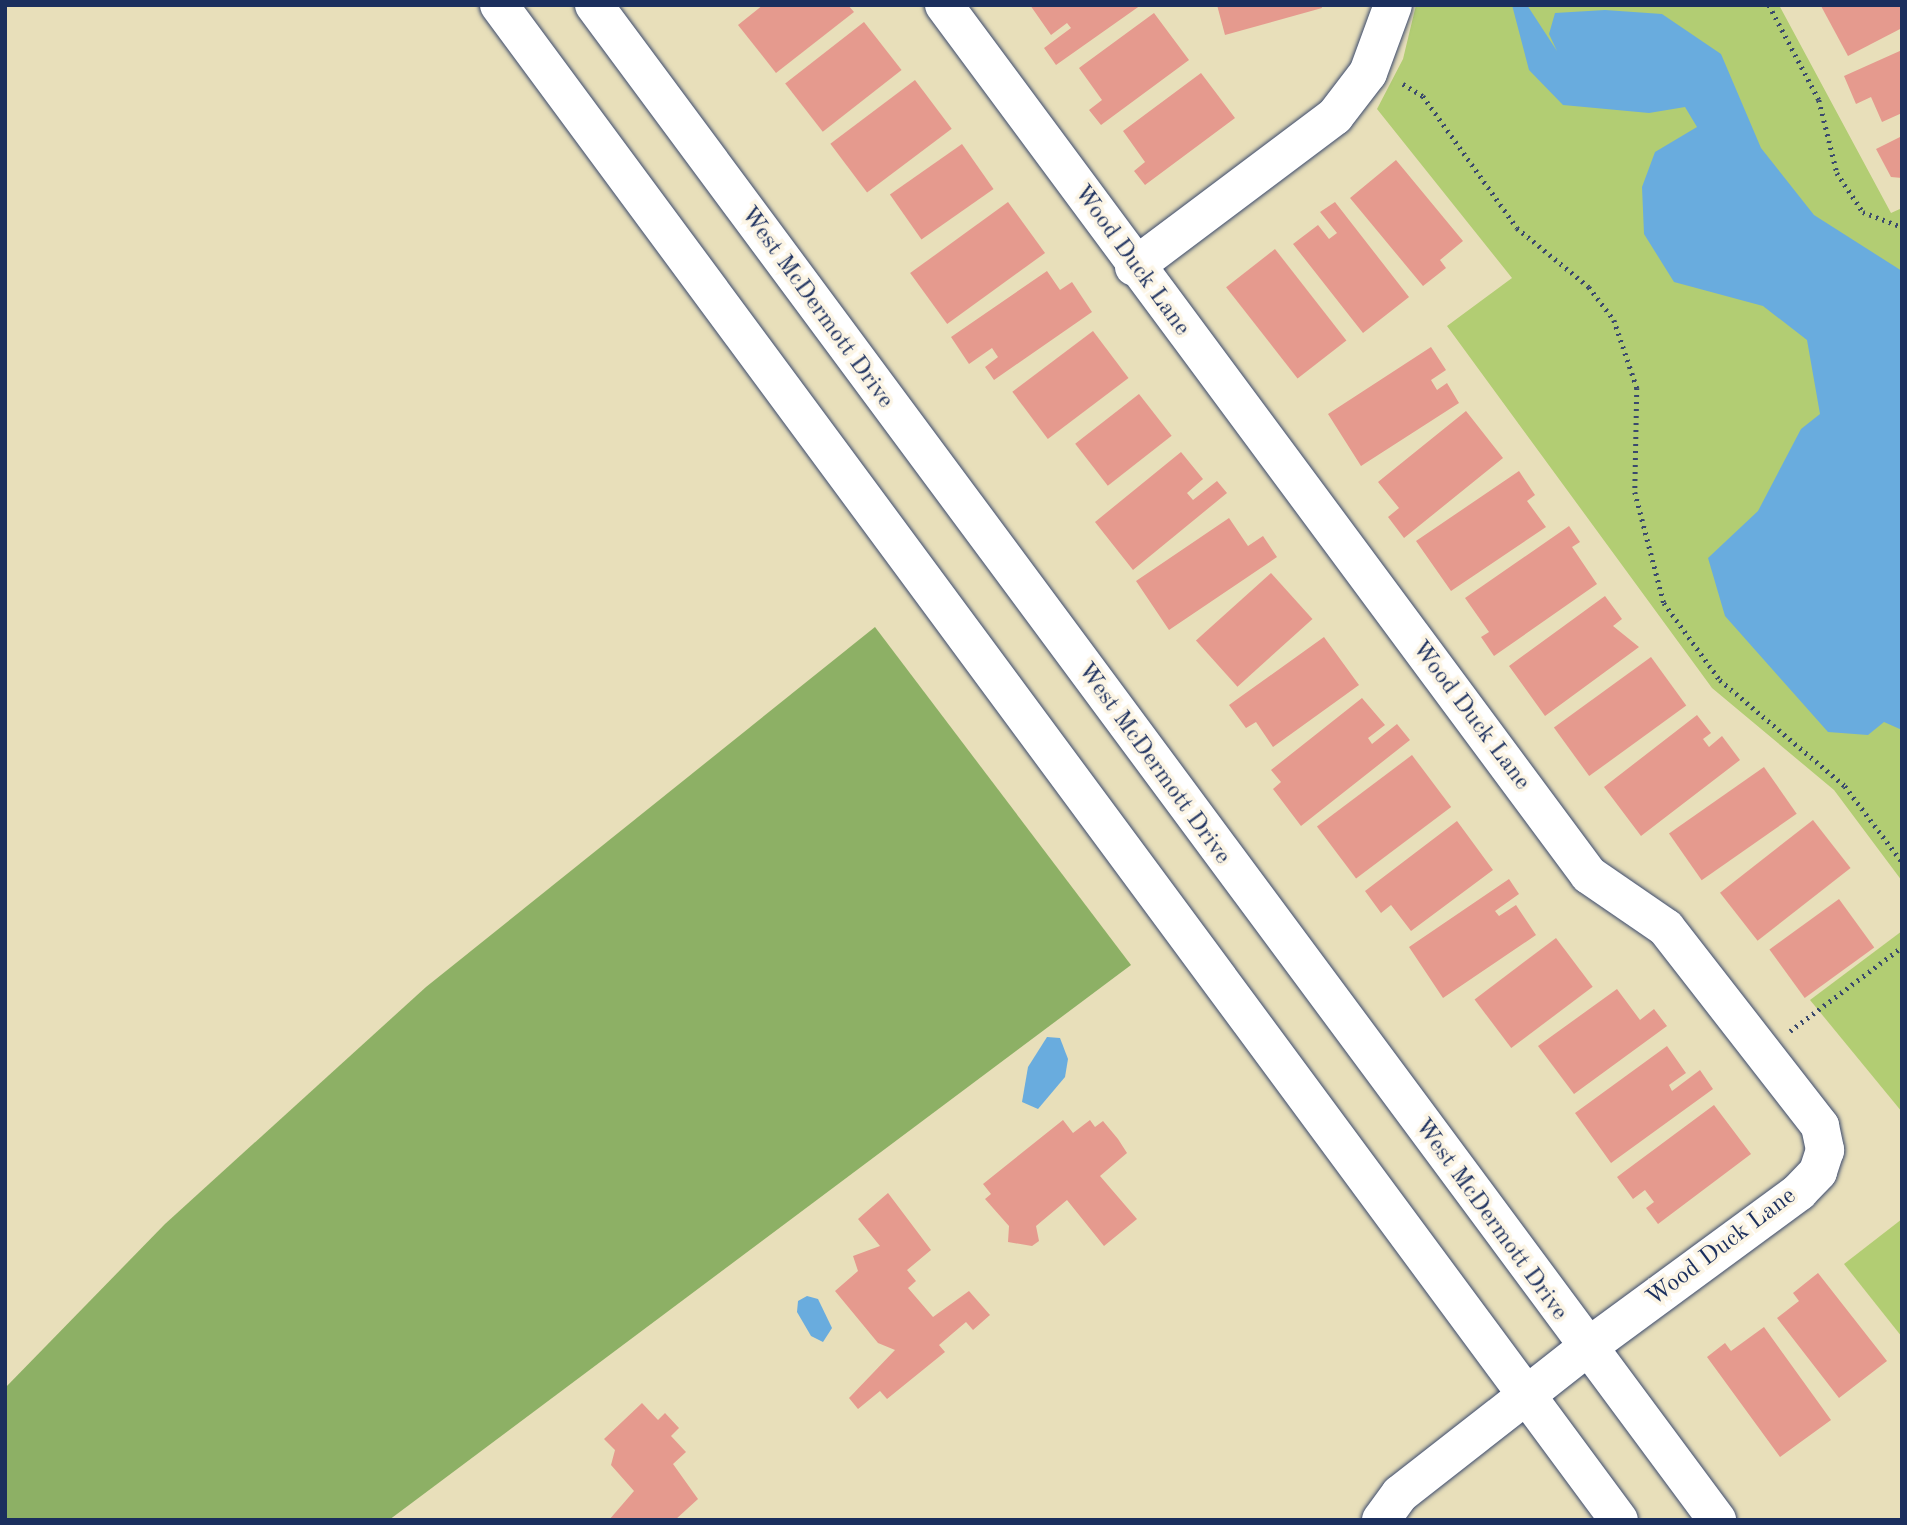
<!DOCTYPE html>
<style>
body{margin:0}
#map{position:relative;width:1907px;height:1525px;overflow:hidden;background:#e8dfba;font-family:"Old Standard TT",serif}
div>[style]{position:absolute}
.green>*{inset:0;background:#b2cd73}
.forest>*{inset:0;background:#8db065}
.water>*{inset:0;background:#69acde}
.building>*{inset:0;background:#e59a8e;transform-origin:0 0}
.path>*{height:4.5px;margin-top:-2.25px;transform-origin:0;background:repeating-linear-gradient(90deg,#3a496c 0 2px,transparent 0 7px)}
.roads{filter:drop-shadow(0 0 2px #3a496c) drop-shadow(0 0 2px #3a496c)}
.minor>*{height:38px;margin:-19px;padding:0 19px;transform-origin:19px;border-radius:19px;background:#fff}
.major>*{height:38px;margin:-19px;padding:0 19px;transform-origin:19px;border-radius:19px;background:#fff}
span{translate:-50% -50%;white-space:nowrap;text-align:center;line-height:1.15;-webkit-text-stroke:7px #fcf5e5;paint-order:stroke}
.street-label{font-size:24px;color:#1b2f5e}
.frame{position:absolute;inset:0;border:7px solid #1b2f5e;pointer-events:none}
</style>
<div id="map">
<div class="green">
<div style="clip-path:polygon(1416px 5px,1779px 5px,1891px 213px,1902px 208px,1902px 881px,1834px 790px,1712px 688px,1447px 326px,1512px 278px,1377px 109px,1403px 59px)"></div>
<div style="clip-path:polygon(1902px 931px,1902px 1112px,1810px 1000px)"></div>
<div style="clip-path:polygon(1902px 1219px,1902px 1337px,1844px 1264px)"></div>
</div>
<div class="forest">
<div style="clip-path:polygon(875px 627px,1131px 965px,389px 1520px,5px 1520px,5px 1388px,165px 1224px,426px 987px)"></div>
</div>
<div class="water">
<div style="clip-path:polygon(1512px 5px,1527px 5px,1557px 51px,1549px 34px,1555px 13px,1605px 10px,1662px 14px,1721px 54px,1761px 148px,1814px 215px,1902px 271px,1902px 730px,1884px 722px,1868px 735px,1828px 732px,1725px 616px,1708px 558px,1758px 511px,1801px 429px,1820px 414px,1807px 340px,1763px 306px,1674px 282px,1644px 234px,1642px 187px,1655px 152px,1697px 127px,1685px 107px,1649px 113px,1563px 105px,1529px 70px)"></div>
<div style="clip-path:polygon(1047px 1037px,1060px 1038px,1068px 1059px,1065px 1077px,1038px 1109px,1022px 1102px,1028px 1067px)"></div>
<div style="clip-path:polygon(807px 1296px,818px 1299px,832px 1328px,823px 1342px,811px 1336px,797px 1312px,798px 1301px)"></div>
</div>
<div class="building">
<div style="clip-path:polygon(763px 5px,848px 5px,854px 12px,776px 73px,738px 25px)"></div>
<div style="clip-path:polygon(1030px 5px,1141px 5px,1056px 65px,1044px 48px,1071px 28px,1067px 23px,1051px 35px)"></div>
<div style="clip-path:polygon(1217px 5px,1321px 5px,1322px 8px,1225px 35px)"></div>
<div style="clip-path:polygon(1902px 5px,1902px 28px,1848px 56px,1821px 6px)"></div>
<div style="clip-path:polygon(1154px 13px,1189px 60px,1101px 125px,1089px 110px,1102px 100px,1079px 68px)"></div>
<div style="left:864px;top:22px;width:61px;height:100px;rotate:52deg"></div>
<div style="clip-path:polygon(1902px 50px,1902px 113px,1882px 122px,1871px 97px,1856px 104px,1844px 76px)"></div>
<div style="clip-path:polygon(1201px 73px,1235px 118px,1145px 185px,1134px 171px,1145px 162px,1123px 131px)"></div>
<div style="left:915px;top:80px;width:61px;height:106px;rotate:53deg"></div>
<div style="clip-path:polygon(1902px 136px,1902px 178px,1891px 177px,1876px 149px)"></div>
<div style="left:962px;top:144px;width:55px;height:88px;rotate:55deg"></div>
<div style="clip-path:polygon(1396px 160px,1463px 241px,1440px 260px,1446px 268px,1423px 286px,1350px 198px)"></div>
<div style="left:1008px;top:202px;width:63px;height:121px;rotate:54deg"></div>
<div style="clip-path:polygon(1335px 202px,1409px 297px,1363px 333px,1293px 244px,1318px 225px,1329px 239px,1337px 233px,1320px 212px)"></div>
<div style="left:1275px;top:249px;width:116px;height:62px;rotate:52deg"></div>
<div style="clip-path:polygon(1047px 271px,1060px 290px,1072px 282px,1092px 312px,994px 380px,985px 367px,998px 357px,992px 348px,969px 364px,951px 337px)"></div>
<div style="left:1093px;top:331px;width:59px;height:101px;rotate:53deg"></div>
<div style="clip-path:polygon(1431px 347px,1446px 370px,1431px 380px,1437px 390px,1447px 383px,1459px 403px,1361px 466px,1328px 414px)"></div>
<div style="left:1139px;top:394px;width:53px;height:81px;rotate:52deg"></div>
<div style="clip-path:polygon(1466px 411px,1503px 458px,1404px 538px,1388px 517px,1399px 508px,1378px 482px)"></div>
<div style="clip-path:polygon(1181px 452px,1203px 479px,1187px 493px,1193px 500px,1217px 481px,1227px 493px,1133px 570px,1095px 522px)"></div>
<div style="clip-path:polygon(1519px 471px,1535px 495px,1527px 501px,1546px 527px,1451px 591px,1416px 541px)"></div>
<div style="clip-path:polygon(1229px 518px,1248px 546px,1263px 536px,1277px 557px,1169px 630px,1136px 581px)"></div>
<div style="clip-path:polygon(1569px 526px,1580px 542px,1572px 547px,1597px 584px,1494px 656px,1481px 637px,1489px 632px,1465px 598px)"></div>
<div style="left:1271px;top:573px;width:62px;height:101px;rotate:48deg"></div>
<div style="clip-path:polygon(1605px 596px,1622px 619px,1613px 626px,1639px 647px,1545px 716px,1509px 666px)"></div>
<div style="clip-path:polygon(1324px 637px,1359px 685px,1273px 747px,1256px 722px,1246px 728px,1229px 705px)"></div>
<div style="left:1651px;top:657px;width:60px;height:120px;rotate:54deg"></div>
<div style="clip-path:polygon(1362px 698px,1385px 725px,1368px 738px,1372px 744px,1397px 724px,1410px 740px,1301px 826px,1273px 789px,1281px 782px,1271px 770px)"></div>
<div style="clip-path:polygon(1697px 715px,1711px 733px,1703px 739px,1709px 747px,1722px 736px,1740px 760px,1641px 836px,1604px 787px)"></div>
<div style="left:1412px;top:755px;width:65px;height:119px;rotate:53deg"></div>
<div style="left:1764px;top:767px;width:57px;height:116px;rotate:55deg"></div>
<div style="left:1813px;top:820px;width:61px;height:118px;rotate:52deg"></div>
<div style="clip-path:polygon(1457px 821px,1493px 870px,1411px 931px,1391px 905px,1381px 913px,1365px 891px)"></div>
<div style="clip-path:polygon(1509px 879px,1519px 894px,1495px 911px,1499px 916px,1516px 905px,1536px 935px,1443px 998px,1409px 947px)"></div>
<div style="left:1839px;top:899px;width:60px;height:86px;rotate:54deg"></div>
<div style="left:1556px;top:938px;width:61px;height:102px;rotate:53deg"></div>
<div style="clip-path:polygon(1617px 989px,1640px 1020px,1654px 1009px,1667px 1026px,1574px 1094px,1538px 1046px)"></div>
<div style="clip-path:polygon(1667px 1046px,1686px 1073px,1669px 1085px,1672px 1091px,1700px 1070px,1713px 1089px,1611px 1163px,1575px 1113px)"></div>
<div style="clip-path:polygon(1714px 1105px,1751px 1154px,1658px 1224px,1646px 1208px,1654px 1202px,1645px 1190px,1633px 1199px,1617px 1177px)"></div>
<div style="clip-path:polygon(1063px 1120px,1073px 1133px,1090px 1120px,1095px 1127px,1103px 1121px,1118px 1139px,1127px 1153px,1100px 1176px,1137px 1219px,1104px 1246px,1067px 1200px,1036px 1226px,1039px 1241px,1032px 1246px,1008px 1242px,1009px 1226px,985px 1199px,991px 1194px,983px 1184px)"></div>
<div style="clip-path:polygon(888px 1193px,931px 1250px,907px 1270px,916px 1281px,908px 1288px,933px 1317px,969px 1291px,990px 1315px,973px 1330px,966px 1322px,939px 1345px,945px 1352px,887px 1399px,880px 1391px,858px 1409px,849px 1398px,895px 1350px,878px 1343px,835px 1291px,858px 1271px,853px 1256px,880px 1246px,858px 1219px)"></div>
<div style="clip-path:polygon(1818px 1273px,1887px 1361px,1839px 1398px,1777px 1318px,1799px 1301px,1793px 1293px)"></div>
<div style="clip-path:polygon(1764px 1327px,1831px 1420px,1780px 1457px,1707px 1357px,1725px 1343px,1731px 1351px)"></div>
<div style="clip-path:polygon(642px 1403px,658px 1420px,665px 1413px,679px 1428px,671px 1436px,686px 1452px,673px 1464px,698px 1499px,675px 1520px,609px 1520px,634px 1491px,611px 1465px,615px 1450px,604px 1439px)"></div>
</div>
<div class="path">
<div style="left:1769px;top:5px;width:107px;rotate:62.2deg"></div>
<div style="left:1819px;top:100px;width:75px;rotate:76.1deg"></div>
<div style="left:1837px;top:173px;width:47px;rotate:56.3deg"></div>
<div style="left:1863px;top:212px;width:42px;rotate:21deg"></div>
<div style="left:1403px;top:84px;width:23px;rotate:31deg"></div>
<div style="left:1423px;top:96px;width:162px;rotate:54.5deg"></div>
<div style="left:1517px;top:228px;width:93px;rotate:39.3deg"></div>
<div style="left:1589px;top:287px;width:41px;rotate:52.9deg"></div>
<div style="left:1614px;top:320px;width:72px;rotate:71.3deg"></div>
<div style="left:1637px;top:388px;width:104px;rotate:91.1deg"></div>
<div style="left:1635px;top:492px;width:115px;rotate:75.4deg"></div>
<div style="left:1664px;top:603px;width:95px;rotate:54deg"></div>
<div style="left:1720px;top:680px;width:164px;rotate:40.3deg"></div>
<div style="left:1845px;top:786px;width:95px;rotate:53.1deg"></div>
<div style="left:1790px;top:1031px;width:140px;rotate:-36.9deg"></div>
</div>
<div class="roads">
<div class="minor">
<div style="left:944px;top:5px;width:1083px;rotate:53.45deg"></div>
<div style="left:1589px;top:875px;width:93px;rotate:34.5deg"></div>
<div style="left:1666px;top:928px;width:251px;rotate:52.1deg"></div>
<div style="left:1820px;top:1126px;width:25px;rotate:78deg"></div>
<div style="left:1825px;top:1150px;width:23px;rotate:108deg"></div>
<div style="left:1818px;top:1172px;width:28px;rotate:134deg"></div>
<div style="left:1799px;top:1192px;width:265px;rotate:143.7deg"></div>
<div style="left:1134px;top:267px;width:251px;rotate:-36.9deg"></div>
<div style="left:1335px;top:116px;width:54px;rotate:-52.5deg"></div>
<div style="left:1368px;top:73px;width:72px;rotate:-69.8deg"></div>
<div style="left:1381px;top:1520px;width:32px;rotate:-54deg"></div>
<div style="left:1400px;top:1494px;width:157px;rotate:-38deg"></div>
</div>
<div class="major">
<div style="left:499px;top:5px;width:1884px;rotate:53.53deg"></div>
<div style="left:594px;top:5px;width:1886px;rotate:53.45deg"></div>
<div style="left:1524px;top:1397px;width:78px;rotate:-38.2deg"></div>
</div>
</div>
<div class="street-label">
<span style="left:1131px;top:261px;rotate:54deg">Wood Duck Lane</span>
<span style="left:816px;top:308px;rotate:54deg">West McDermott Drive</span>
<span style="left:1470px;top:716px;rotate:53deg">Wood Duck Lane</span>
<span style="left:1153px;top:764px;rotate:54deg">West McDermott Drive</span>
<span style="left:1490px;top:1220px;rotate:54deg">West McDermott Drive</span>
<span style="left:1722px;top:1248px;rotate:-37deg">Wood Duck Lane</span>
</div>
<div class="frame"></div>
</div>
